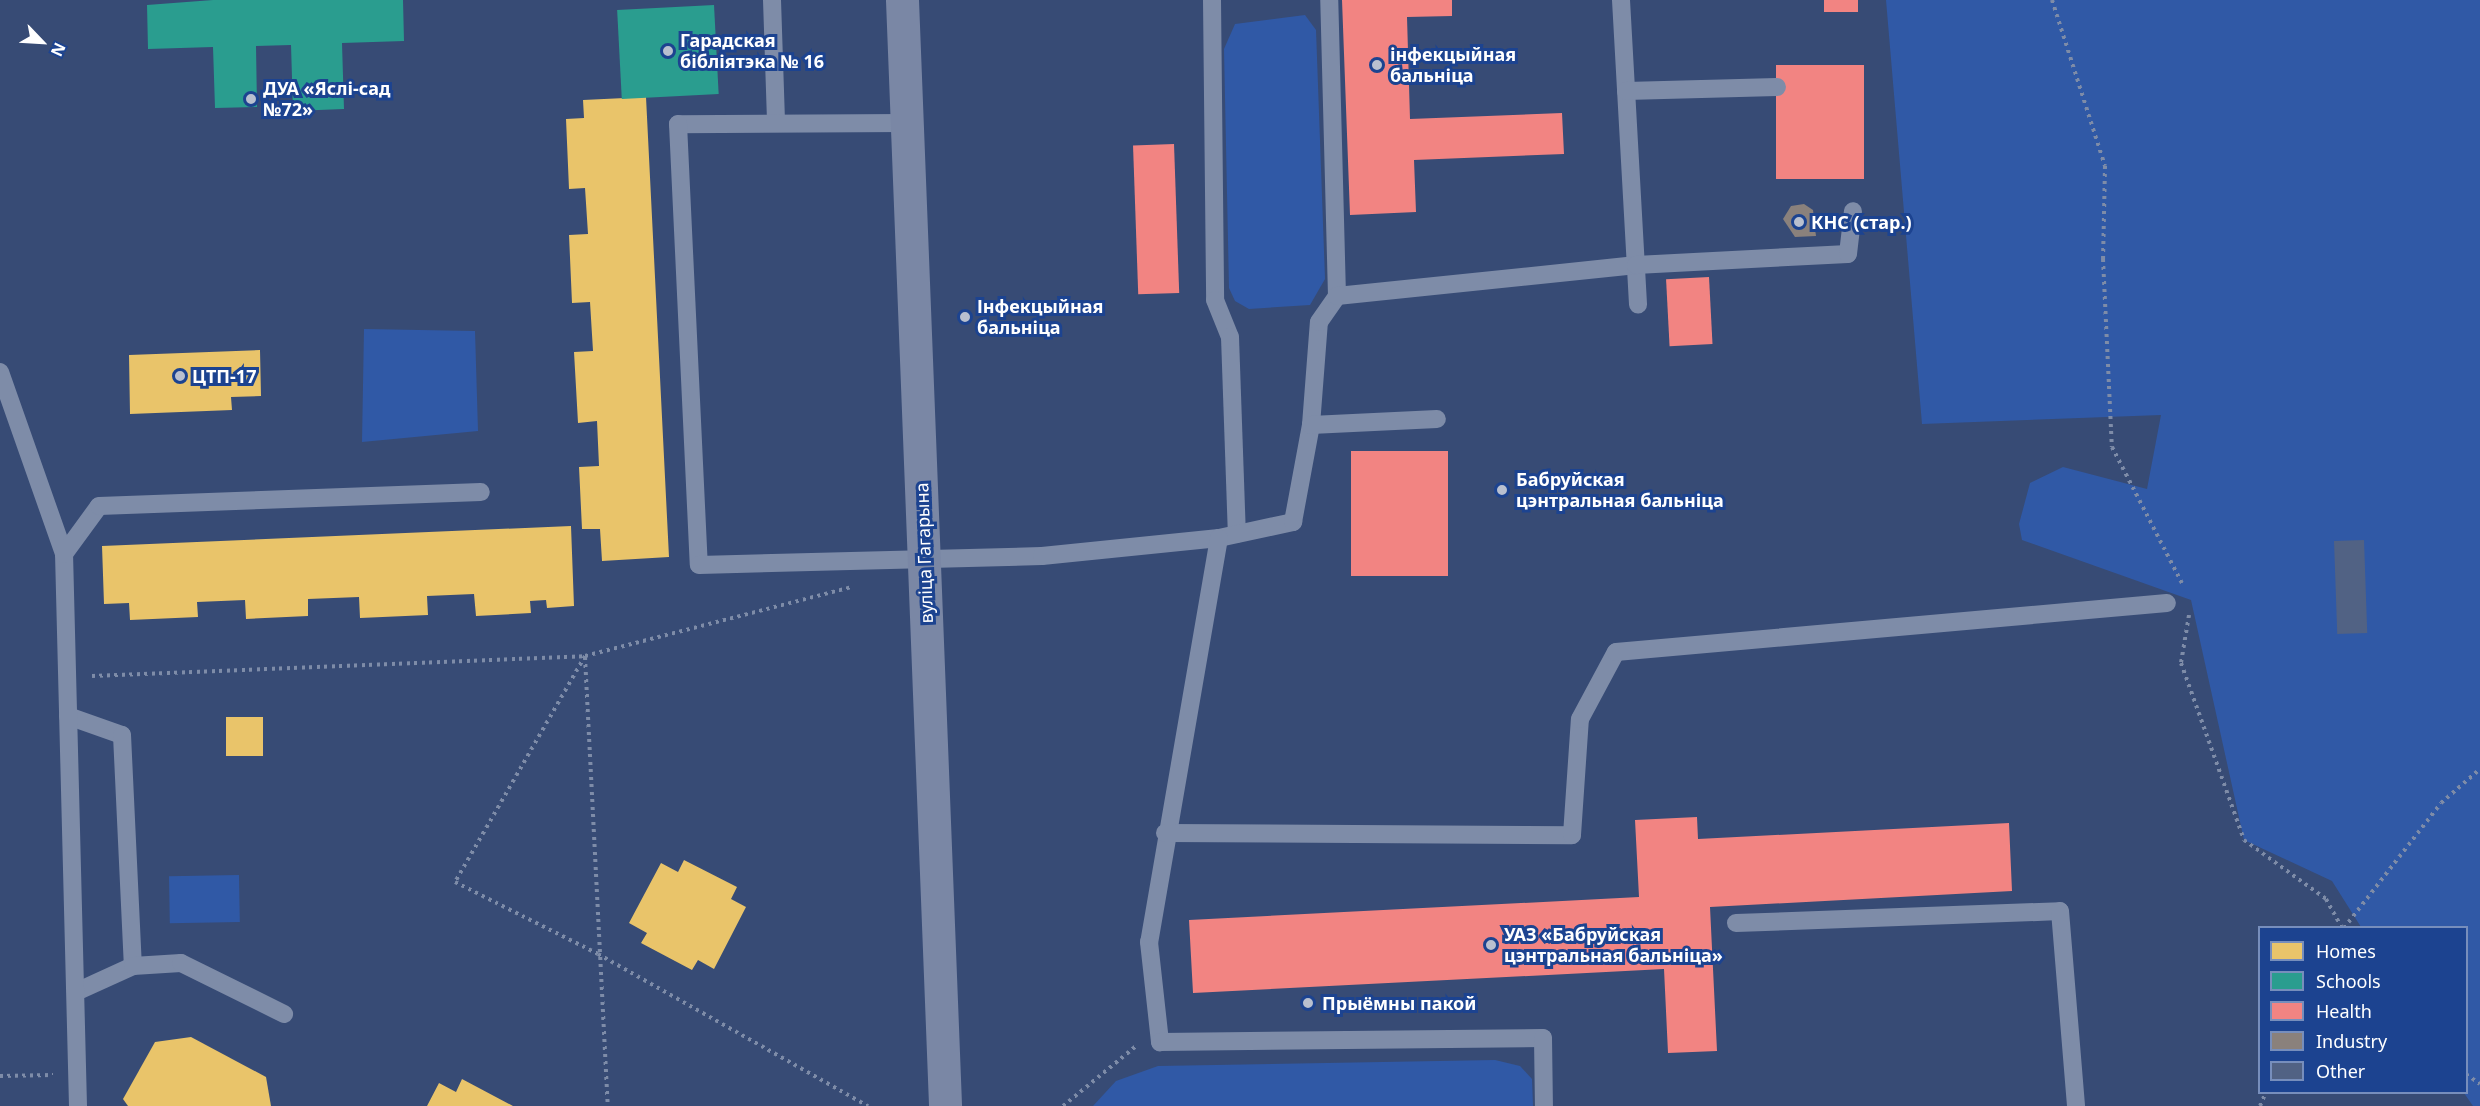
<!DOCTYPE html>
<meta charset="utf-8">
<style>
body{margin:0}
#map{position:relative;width:2480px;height:1106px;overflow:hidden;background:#374b75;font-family:"Noto Sans",sans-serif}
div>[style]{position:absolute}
.green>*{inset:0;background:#3059a6;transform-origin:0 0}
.homes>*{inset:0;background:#e9c46a;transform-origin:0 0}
.schools>*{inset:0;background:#2a9d8f;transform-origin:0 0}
.health>*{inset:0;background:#f28482;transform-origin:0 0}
.industry>*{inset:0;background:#8a817c}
.building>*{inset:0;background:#516284;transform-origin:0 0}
.path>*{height:4px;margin-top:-2px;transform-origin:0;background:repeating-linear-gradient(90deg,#7e8ca8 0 3px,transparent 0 7.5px)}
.lane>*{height:18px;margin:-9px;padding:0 9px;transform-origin:9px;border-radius:9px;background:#7e8ca8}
.secondary>*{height:33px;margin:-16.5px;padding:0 16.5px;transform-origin:16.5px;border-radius:16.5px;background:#7a87a5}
.dots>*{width:16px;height:16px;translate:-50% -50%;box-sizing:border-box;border:3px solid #1c4390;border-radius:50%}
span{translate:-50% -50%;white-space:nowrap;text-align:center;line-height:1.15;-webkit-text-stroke:6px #1c4390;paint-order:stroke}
.poi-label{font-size:18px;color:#fff;font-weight:700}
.left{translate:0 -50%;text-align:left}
.street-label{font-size:18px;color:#fff}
.legend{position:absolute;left:2258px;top:926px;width:210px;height:168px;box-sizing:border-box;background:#1c4390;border:2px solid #778ebc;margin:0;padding:8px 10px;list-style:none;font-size:18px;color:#fff}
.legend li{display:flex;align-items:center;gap:12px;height:30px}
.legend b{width:30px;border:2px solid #778ebc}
.north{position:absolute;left:12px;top:12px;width:60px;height:60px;-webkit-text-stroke:4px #1c4390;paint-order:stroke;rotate:115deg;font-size:16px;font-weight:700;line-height:24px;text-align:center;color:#fff}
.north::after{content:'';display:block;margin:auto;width:21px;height:27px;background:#fff;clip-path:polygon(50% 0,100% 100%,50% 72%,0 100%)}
</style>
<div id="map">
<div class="green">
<div style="clip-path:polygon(1886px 0,2480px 0,2480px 1106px,2473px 1106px,2464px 1093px,2466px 928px,2361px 927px,2332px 881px,2244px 840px,2191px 600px,2022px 540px,2019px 524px,2030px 483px,2063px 467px,2147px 489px,2161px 415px,1922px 424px)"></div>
<div style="clip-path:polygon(1305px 15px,1316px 30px,1325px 279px,1310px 305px,1249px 309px,1235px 301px,1229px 288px,1224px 49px,1235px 24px)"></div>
<div style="clip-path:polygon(364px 329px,475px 331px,478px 431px,362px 442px)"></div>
<div style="left:239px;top:875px;width:47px;height:70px;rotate:89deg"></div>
<div style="clip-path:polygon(1495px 1060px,1520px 1066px,1532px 1079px,1533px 1106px,1093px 1106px,1116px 1081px,1158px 1066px)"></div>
</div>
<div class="homes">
<div style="clip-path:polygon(646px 97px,669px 557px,602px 561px,600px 529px,582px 529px,579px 467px,599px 466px,597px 421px,578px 423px,574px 352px,593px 351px,590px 302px,572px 303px,569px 235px,588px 234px,585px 188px,569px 189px,566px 119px,584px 118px,583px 100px)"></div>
<div style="clip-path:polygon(260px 350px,261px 396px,231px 397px,232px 410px,130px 414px,129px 355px)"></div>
<div style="clip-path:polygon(571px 526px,574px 606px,547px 608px,546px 600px,530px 601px,531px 613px,476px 616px,474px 594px,427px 596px,428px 615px,360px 618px,359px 597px,308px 599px,308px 616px,246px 619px,245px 600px,197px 602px,198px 617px,130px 620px,129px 603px,104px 604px,102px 546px)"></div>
<div style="left:263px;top:717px;width:39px;height:37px;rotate:90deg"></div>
<div style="clip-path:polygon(684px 860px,737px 887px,731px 899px,746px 907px,714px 969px,698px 960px,692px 970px,641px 943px,647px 933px,629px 923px,661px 863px,678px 872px)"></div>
<div style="clip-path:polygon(191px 1037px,266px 1077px,271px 1106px,128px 1106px,123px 1099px,155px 1042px)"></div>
<div style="clip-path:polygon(462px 1079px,513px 1106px,427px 1106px,439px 1083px,456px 1092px)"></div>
</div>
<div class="schools">
<div style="clip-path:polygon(213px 0,403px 0,404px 41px,342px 43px,344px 109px,293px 111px,291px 45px,256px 46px,257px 107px,215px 108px,213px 47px,148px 49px,147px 5px)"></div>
<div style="left:714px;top:5px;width:89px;height:97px;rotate:87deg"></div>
</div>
<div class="health">
<div style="clip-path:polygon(1342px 0,1452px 0,1452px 16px,1407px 17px,1410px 119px,1562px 113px,1564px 154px,1414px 160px,1416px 212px,1350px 215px)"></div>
<div style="left:1824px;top:0;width:34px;height:12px"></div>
<div style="left:1776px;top:65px;width:88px;height:114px"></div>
<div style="left:1174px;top:144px;width:149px;height:41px;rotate:88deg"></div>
<div style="left:1709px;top:277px;width:67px;height:43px;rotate:87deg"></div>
<div style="left:1448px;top:451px;width:125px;height:97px;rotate:90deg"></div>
<div style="clip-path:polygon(1697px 817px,1698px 839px,2009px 823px,2012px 891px,1710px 907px,1717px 1051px,1668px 1053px,1664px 969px,1193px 993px,1189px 920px,1639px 897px,1635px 820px)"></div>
</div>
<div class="industry">
<div style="clip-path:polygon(1804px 204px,1813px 210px,1816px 236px,1795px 237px,1783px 219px,1791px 206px)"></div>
</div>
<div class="building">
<div style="left:2364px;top:540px;width:93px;height:30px;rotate:88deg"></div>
</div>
<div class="path">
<div style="left:2052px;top:0;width:174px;rotate:72.3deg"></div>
<div style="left:2105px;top:166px;width:93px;rotate:91.2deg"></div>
<div style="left:2103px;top:259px;width:188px;rotate:87.3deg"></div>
<div style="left:2112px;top:447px;width:153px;rotate:62.8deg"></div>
<div style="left:2189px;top:615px;width:49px;rotate:99.5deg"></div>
<div style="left:2181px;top:663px;width:188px;rotate:70.4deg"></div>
<div style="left:2244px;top:840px;width:101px;rotate:35.7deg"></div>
<div style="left:2326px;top:899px;width:33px;rotate:61deg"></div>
<div style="left:585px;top:656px;width:261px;rotate:119.9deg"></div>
<div style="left:455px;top:882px;width:160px;rotate:26.7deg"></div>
<div style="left:598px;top:954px;width:310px;rotate:29.4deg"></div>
<div style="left:585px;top:657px;width:450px;rotate:87.1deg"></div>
<div style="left:92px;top:676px;width:493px;rotate:-2.3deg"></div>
<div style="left:585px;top:656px;width:276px;rotate:-14.5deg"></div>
<div style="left:2344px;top:928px;width:158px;rotate:-52.2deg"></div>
<div style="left:2441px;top:803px;width:52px;rotate:-41.1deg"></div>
<div style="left:2466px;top:1074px;width:17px;rotate:36deg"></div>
<div style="left:0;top:1076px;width:53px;rotate:-1.1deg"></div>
<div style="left:1063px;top:1106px;width:94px;rotate:-39.4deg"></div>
<div style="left:2260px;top:1106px;width:15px;rotate:-67deg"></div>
</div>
<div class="lane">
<div style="left:772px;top:0;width:119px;rotate:88.1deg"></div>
<div style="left:1212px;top:0;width:300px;rotate:89.4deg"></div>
<div style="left:1215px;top:300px;width:40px;rotate:68deg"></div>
<div style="left:1230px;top:337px;width:197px;rotate:88deg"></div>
<div style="left:1621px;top:0;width:305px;rotate:86.8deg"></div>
<div style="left:1626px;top:91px;width:151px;rotate:-1.5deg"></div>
<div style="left:906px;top:123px;width:228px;rotate:179.7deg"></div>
<div style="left:678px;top:124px;width:441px;rotate:87.3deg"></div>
<div style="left:699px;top:565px;width:343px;rotate:-1.5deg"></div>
<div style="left:1042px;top:556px;width:178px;rotate:-5.8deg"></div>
<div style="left:1219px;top:538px;width:76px;rotate:-12.2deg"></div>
<div style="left:1293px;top:522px;width:99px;rotate:-79.5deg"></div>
<div style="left:1311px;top:425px;width:103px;rotate:-85.6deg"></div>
<div style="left:1319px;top:322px;width:32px;rotate:-55deg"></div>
<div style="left:1337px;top:296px;width:296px;rotate:-91.5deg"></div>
<div style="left:1337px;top:296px;width:301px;rotate:-5.9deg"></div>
<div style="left:1636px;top:265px;width:212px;rotate:-3deg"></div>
<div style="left:1848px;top:254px;width:43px;rotate:-83.4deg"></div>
<div style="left:0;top:372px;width:193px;rotate:70.6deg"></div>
<div style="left:1311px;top:425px;width:126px;rotate:-2.7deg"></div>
<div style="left:1219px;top:538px;width:410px;rotate:99.8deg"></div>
<div style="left:1149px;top:942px;width:101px;rotate:83.7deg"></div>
<div style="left:1160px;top:1042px;width:383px;rotate:-0.6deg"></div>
<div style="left:1543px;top:1038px;width:68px;rotate:89.2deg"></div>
<div style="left:68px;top:716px;width:57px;rotate:19.4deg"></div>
<div style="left:122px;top:735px;width:231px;rotate:87.3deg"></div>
<div style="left:133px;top:966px;width:63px;rotate:155.5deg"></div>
<div style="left:1165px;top:833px;width:407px;rotate:0.3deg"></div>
<div style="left:1572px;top:835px;width:116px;rotate:-86.1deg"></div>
<div style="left:1580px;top:719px;width:76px;rotate:-61.8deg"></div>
<div style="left:1616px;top:652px;width:553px;rotate:-5.08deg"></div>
<div style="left:1736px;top:923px;width:324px;rotate:-2.1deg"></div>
<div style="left:2060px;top:911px;width:196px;rotate:85.3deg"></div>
<div style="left:133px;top:966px;width:48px;rotate:-3.6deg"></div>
<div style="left:181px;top:963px;width:115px;rotate:26.3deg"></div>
<div style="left:78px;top:1106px;width:552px;rotate:-91.45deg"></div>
<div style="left:64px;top:554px;width:59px;rotate:-53.9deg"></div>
<div style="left:99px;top:506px;width:382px;rotate:-2.1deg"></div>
</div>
<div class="secondary">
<div style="left:902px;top:0;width:1107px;rotate:87.77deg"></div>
</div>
<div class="dots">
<div style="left:668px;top:51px;background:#b9c0cf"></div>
<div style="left:1377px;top:65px;background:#b9c0cf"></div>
<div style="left:251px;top:99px;background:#b9c0cf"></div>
<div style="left:1799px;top:222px;background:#b9c0cf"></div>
<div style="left:965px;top:317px;background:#b9c0cf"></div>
<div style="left:180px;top:376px;background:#b9c0cf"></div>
<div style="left:1502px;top:490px;background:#b9c0cf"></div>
<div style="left:1491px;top:945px;background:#b9c0cf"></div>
<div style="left:1308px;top:1003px;background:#b9c0cf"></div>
</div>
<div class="poi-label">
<span class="left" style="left:680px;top:51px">Гарадская<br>бібліятэка № 16</span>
<span class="left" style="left:1390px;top:65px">інфекцыйная<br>бальніца</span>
<span class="left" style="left:263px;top:99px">ДУА «Яслі-сад<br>№72»</span>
<span class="left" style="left:1811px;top:222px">КНС (стар.)</span>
<span class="left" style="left:977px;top:317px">Інфекцыйная<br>бальніца</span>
<span class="left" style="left:192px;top:376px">ЦТП-17</span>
<span class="left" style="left:1516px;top:490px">Бабруйская<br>цэнтральная бальніца</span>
<span class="left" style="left:1504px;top:945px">УАЗ «Бабруйская<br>цэнтральная бальніца»</span>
<span class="left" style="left:1322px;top:1003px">Прыёмны пакой</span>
</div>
<div class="street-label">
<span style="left:924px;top:553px;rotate:-92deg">вуліца Гагарына</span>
</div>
<ul class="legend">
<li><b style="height:16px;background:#e9c46a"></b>Homes</li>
<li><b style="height:16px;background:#2a9d8f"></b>Schools</li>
<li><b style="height:16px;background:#f28482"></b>Health</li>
<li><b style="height:16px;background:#8a817c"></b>Industry</li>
<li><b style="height:16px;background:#516284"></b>Other</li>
</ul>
<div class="north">N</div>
</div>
